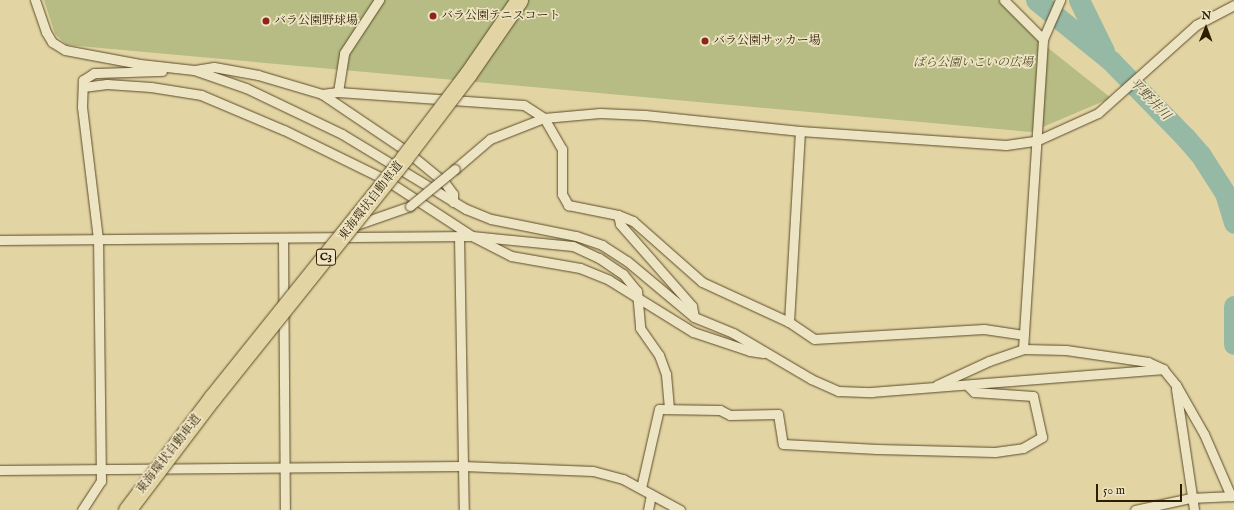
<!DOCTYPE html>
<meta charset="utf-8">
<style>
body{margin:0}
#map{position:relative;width:1234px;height:510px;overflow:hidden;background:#e3d5a3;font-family:"IM FELL English","Noto Serif JP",serif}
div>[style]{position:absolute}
.green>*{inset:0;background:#b6bc83}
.river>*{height:21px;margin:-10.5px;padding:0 10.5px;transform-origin:10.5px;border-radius:10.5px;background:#95b9a5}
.roads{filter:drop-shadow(0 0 1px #5c4b2a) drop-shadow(0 0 1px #5c4b2a)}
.minor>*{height:9px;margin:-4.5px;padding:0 4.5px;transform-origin:4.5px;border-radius:4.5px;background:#ede4c3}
.bridges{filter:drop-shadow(0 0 1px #5c4b2a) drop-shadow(0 0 1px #5c4b2a)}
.minor-bridge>*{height:9px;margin:-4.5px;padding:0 4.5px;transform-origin:4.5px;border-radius:4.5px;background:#ede4c3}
.motorway-bridge>*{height:17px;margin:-8.5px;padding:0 8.5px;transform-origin:8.5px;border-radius:8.5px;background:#e3d5a3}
.dots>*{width:11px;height:11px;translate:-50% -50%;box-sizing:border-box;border:2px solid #ede4c3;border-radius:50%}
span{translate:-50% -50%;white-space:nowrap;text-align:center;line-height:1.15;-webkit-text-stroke:3.5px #ede4c3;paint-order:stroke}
.shield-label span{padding:1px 3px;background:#ede4c3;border:1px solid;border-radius:3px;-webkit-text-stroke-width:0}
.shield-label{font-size:11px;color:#2f1d01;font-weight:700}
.poi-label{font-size:12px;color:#2f1d01}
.left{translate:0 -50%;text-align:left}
.park-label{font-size:12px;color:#584d28;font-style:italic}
.street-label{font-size:12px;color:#2f1d01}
.water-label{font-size:13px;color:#4e4c32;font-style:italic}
.north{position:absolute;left:1186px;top:8px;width:40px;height:40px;-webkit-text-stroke:3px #ede4c3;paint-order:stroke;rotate:1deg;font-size:11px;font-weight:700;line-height:16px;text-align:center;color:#2f1d01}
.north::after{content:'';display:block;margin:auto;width:14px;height:18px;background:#2f1d01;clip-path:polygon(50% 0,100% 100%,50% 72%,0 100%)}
.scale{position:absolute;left:1096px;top:484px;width:86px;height:18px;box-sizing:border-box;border:2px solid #2f1d01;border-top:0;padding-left:5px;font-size:12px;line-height:14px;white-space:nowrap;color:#2f1d01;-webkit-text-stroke:3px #ede4c3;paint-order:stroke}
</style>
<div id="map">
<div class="green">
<div style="clip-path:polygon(44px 0,999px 0,1043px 44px,1111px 98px,1031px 132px,67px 45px,55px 34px)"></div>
</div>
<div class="river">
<div style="left:1036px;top:0;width:97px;rotate:39.1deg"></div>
<div style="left:1111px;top:61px;width:106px;rotate:45.8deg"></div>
<div style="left:1185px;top:137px;width:23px;rotate:49deg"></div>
<div style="left:1200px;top:154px;width:46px;rotate:57.3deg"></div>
<div style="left:1225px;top:193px;width:31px;rotate:73deg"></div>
<div style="left:1079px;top:0;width:57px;rotate:63.9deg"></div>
<div style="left:1234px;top:306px;width:38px;rotate:90deg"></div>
</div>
<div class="roads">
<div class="minor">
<div style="left:35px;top:0;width:34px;rotate:71deg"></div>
<div style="left:46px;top:32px;width:12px;rotate:59deg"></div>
<div style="left:52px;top:42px;width:15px;rotate:32deg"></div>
<div style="left:65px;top:50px;width:76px;rotate:10.6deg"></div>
<div style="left:140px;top:64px;width:54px;rotate:6.3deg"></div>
<div style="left:194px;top:70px;width:55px;rotate:19.1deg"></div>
<div style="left:246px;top:88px;width:106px;rotate:25.6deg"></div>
<div style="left:342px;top:134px;width:145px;rotate:31.2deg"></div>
<div style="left:466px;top:209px;width:27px;rotate:22deg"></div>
<div style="left:491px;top:219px;width:87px;rotate:11.3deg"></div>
<div style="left:576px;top:236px;width:28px;rotate:19deg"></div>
<div style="left:602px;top:245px;width:30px;rotate:33deg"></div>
<div style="left:627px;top:261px;width:87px;rotate:39.9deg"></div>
<div style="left:694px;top:317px;width:42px;rotate:22.3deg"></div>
<div style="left:733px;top:333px;width:91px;rotate:30.5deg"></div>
<div style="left:811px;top:379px;width:30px;rotate:24deg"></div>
<div style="left:838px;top:391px;width:34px;rotate:2deg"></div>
<div style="left:872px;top:392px;width:292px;rotate:-4.5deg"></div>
<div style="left:1004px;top:0;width:55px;rotate:45deg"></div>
<div style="left:195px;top:70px;width:19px;rotate:-9deg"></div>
<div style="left:214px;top:67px;width:45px;rotate:10.3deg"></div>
<div style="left:258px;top:75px;width:67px;rotate:16.5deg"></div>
<div style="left:322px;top:94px;width:100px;rotate:34deg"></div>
<div style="left:405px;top:150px;width:52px;rotate:39.5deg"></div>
<div style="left:445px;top:183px;width:14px;rotate:54deg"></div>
<div style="left:453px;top:194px;width:8px;rotate:90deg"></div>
<div style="left:83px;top:87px;width:24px;rotate:-7deg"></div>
<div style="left:107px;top:84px;width:44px;rotate:3.9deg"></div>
<div style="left:151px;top:87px;width:51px;rotate:9.1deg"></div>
<div style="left:201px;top:95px;width:90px;rotate:22.9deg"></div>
<div style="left:284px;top:130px;width:114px;rotate:26.1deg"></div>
<div style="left:386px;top:180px;width:103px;rotate:33.1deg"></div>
<div style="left:472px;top:236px;width:44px;rotate:27.1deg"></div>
<div style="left:511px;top:256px;width:70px;rotate:9.9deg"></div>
<div style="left:580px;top:268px;width:31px;rotate:22deg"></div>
<div style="left:609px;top:280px;width:99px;rotate:31.8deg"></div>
<div style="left:693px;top:332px;width:60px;rotate:18.4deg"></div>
<div style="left:750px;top:351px;width:13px;rotate:9deg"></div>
<div style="left:338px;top:92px;width:39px;rotate:-81deg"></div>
<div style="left:344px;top:53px;width:64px;rotate:-56.6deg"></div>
<div style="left:322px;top:94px;width:16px;rotate:-7deg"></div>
<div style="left:338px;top:92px;width:186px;rotate:4deg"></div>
<div style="left:524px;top:105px;width:24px;rotate:33deg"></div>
<div style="left:544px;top:118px;width:56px;rotate:-5.1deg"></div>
<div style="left:600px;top:113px;width:45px;rotate:2.5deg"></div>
<div style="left:645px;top:115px;width:156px;rotate:5.9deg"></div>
<div style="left:800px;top:131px;width:206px;rotate:3.9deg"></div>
<div style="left:1006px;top:145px;width:30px;rotate:-8deg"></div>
<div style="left:1036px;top:141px;width:68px;rotate:-24.3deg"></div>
<div style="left:1098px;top:113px;width:132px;rotate:-41.9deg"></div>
<div style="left:1196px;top:25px;width:43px;rotate:-27.8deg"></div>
<div style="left:455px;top:169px;width:46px;rotate:-40.6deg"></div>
<div style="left:490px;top:139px;width:58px;rotate:-21.3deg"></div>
<div style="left:544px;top:118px;width:36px;rotate:60deg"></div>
<div style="left:562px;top:149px;width:45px;rotate:90deg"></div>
<div style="left:562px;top:194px;width:13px;rotate:61deg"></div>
<div style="left:568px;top:205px;width:51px;rotate:11.3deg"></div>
<div style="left:618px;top:215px;width:16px;rotate:22deg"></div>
<div style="left:633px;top:221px;width:92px;rotate:41.5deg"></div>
<div style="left:702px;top:282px;width:96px;rotate:24.7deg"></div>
<div style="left:789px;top:322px;width:30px;rotate:34deg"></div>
<div style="left:814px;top:339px;width:170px;rotate:-3.4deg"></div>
<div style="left:984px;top:329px;width:40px;rotate:8.5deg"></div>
<div style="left:618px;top:215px;width:9px;rotate:77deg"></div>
<div style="left:620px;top:224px;width:109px;rotate:48.7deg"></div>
<div style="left:692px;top:306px;width:11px;rotate:80deg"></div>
<div style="left:353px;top:226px;width:60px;rotate:-19.3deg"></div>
<div style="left:459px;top:236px;width:274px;rotate:89deg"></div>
<div style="left:283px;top:238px;width:272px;rotate:89.6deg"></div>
<div style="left:0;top:240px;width:472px;rotate:-0.5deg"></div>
<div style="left:472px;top:236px;width:101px;rotate:5.7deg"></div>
<div style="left:573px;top:246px;width:29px;rotate:25deg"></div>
<div style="left:599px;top:258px;width:29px;rotate:34deg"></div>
<div style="left:623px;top:274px;width:22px;rotate:51deg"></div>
<div style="left:637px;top:291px;width:37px;rotate:85deg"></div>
<div style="left:640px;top:328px;width:33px;rotate:55deg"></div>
<div style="left:659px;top:355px;width:20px;rotate:70deg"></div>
<div style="left:666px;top:374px;width:34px;rotate:85deg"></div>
<div style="left:789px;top:322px;width:191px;rotate:-86.7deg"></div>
<div style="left:1023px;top:349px;width:311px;rotate:-86.3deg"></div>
<div style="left:1043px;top:39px;width:43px;rotate:-66.4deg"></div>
<div style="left:937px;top:385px;width:57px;rotate:-24.8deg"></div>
<div style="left:989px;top:361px;width:36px;rotate:-19deg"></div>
<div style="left:1023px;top:349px;width:43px;rotate:1.3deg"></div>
<div style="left:1066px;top:350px;width:83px;rotate:8.3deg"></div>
<div style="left:1148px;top:362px;width:17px;rotate:25deg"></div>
<div style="left:1163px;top:369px;width:21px;rotate:51deg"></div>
<div style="left:1176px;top:385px;width:56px;rotate:60.3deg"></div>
<div style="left:1204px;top:434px;width:68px;rotate:66.5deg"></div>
<div style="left:1176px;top:389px;width:122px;rotate:81.5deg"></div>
<div style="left:0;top:470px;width:463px;rotate:-0.5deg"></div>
<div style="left:463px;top:466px;width:130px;rotate:2.2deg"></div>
<div style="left:593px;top:471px;width:31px;rotate:15deg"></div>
<div style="left:623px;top:479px;width:65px;rotate:28.5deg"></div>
<div style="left:641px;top:488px;width:81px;rotate:-77.2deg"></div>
<div style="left:659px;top:409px;width:61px;rotate:0.9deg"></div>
<div style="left:720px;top:410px;width:11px;rotate:27deg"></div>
<div style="left:730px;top:415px;width:48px;rotate:-1.2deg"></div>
<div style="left:778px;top:414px;width:30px;rotate:81deg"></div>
<div style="left:783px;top:444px;width:94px;rotate:3deg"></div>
<div style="left:877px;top:449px;width:118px;rotate:1.5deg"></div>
<div style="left:995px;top:452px;width:28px;rotate:-8deg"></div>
<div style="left:1023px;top:448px;width:22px;rotate:-30deg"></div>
<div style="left:1042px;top:437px;width:42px;rotate:-102.4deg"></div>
<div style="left:1033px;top:396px;width:59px;rotate:-176.1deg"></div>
<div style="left:974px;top:392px;width:10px;rotate:-135deg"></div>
<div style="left:82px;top:510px;width:35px;rotate:-57deg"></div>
<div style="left:101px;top:481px;width:242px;rotate:-90.7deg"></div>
<div style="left:98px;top:239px;width:133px;rotate:-96.9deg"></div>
<div style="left:82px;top:107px;width:27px;rotate:-88deg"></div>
<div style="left:83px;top:80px;width:13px;rotate:-32deg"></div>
<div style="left:94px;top:73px;width:68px;rotate:-1.7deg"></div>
<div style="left:648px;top:510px;width:16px;rotate:-79deg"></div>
<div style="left:1135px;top:510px;width:56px;rotate:-12.3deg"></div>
<div style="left:1190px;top:498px;width:44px;rotate:-2.6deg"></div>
</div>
</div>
<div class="bridges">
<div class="minor-bridge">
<div style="left:410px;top:206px;width:58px;rotate:-39.4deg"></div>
</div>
<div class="motorway-bridge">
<div style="left:127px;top:510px;width:141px;rotate:-52.8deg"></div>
<div style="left:212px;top:398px;width:307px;rotate:-51.3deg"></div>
<div style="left:404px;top:158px;width:106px;rotate:-52.7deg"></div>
<div style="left:468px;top:74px;width:90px;rotate:-55.4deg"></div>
</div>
</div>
<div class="dots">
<div style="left:433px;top:16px;background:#8f2418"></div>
<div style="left:266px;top:21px;background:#8f2418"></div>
<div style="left:705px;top:41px;background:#8f2418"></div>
</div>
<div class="shield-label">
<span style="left:326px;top:257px">C3</span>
</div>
<div class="poi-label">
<span class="left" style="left:441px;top:16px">バラ公園テニスコート</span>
<span class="left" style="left:274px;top:21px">バラ公園野球場</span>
<span class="left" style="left:713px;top:41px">バラ公園サッカー場</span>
</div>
<div class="park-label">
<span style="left:973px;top:63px">ばら公園いこいの広場</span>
</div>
<div class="street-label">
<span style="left:371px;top:201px;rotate:-52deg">東海環状自動車道</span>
<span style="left:169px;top:454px;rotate:-52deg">東海環状自動車道</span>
</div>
<div class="water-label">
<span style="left:1149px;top:100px;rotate:46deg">平野井川</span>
</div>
<div class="north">N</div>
<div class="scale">50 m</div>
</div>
